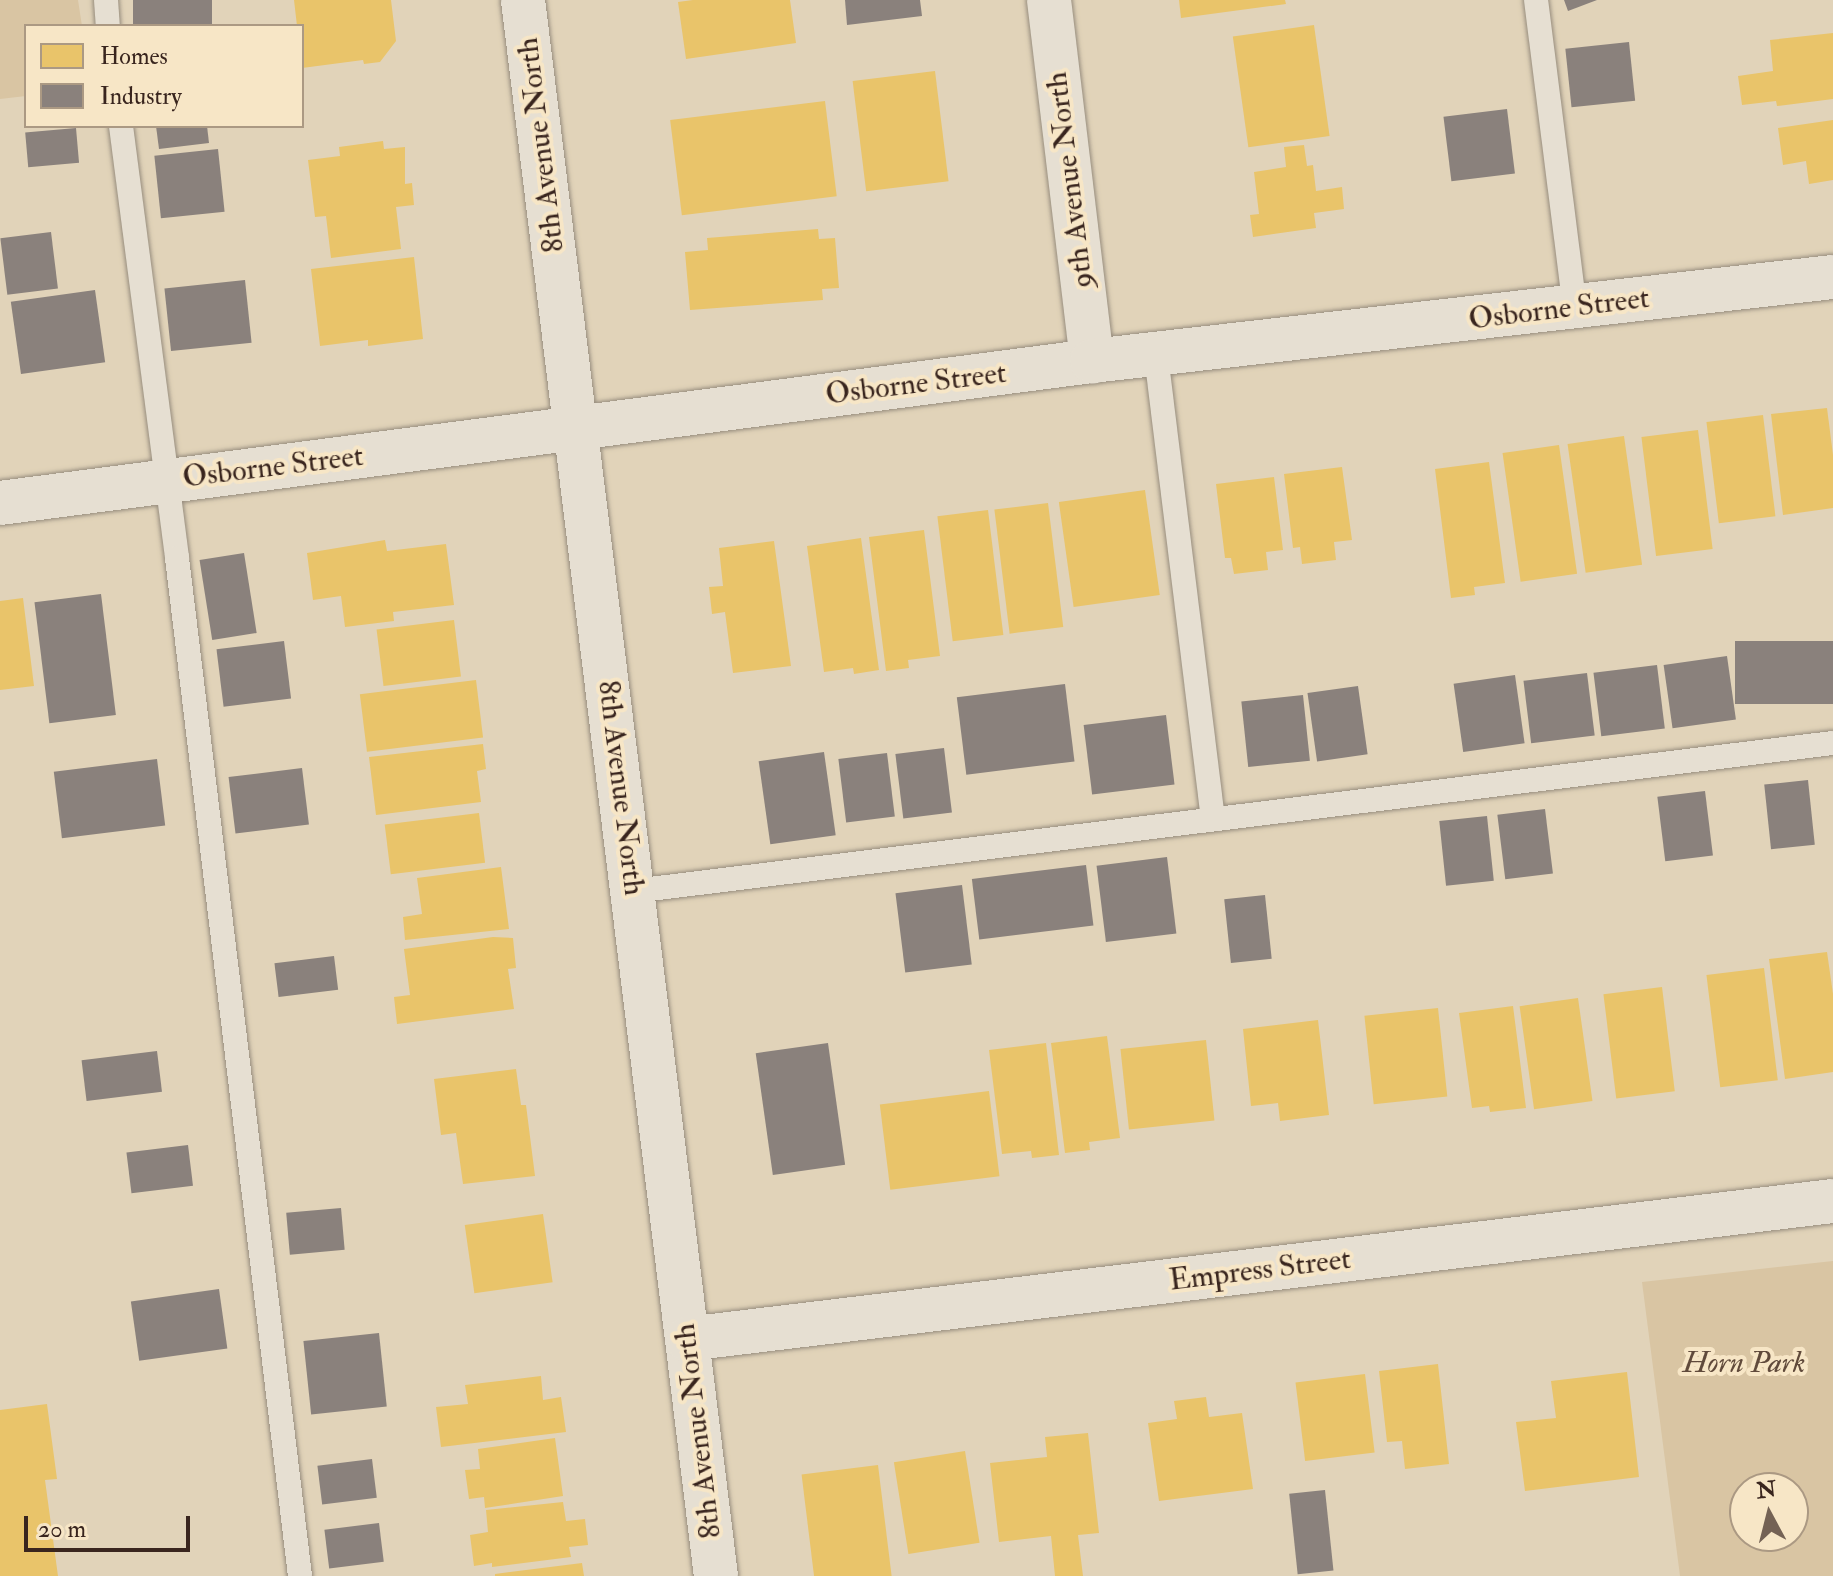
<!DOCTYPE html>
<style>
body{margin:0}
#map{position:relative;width:1833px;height:1576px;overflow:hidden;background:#e1d3b9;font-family:"IM FELL Double Pica",serif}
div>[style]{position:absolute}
.green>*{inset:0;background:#d9c5a3}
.homes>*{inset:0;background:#e9c46a;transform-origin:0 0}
.industry>*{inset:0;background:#8a817c;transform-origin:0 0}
.roads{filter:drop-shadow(0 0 2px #978d7e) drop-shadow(0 0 2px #978d7e)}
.service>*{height:24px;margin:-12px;padding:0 12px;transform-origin:12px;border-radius:12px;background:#e6dfd2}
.minor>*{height:44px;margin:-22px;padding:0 22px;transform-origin:22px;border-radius:22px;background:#e6dfd2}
span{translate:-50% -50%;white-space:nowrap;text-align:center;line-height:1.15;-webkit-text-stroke:8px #f7e6c6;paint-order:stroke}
.street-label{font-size:30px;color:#39251e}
.park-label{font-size:30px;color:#604a3b;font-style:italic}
.legend{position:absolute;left:24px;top:24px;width:280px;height:104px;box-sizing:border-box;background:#f7e6c6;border:2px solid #ab9983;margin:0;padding:10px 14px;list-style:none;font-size:24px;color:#39251e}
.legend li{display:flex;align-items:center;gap:16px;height:40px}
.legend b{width:40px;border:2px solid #ab9983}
.north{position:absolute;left:1729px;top:1472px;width:80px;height:80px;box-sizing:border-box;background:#f7e6c6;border:2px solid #ab9983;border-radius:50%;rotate:353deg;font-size:22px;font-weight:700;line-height:32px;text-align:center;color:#39251e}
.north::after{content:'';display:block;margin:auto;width:28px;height:36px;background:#746254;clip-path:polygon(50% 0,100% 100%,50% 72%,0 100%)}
.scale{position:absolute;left:24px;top:1516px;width:166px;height:36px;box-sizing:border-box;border:4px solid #39251e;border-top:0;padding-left:10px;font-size:24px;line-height:28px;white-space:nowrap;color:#39251e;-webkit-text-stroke:6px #f7e6c6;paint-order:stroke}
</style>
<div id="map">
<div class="green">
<div style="clip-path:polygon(0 0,78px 0,82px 26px,26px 26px,26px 96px,0 99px)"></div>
<div style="clip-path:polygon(evenodd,1833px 1261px,1833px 1576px,1680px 1576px,1642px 1282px,1833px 1261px,1793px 1488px,1793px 1536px,1745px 1536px,1745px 1488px,1793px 1488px)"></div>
</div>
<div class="homes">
<div style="clip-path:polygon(294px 0,391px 0,396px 41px,380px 62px,364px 64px,363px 60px,302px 68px,302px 26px,297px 26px)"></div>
<div style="clip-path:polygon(693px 0,790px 0,796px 43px,686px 59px,678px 2px)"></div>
<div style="clip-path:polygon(1179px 0,1285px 0,1286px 4px,1181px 18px)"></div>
<div style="left:1314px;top:25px;width:112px;height:82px;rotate:82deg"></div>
<div style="clip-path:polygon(1833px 33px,1833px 99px,1777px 106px,1776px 101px,1742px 105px,1738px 76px,1773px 71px,1770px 40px)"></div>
<div style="left:935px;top:71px;width:111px;height:83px;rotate:83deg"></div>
<div style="left:825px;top:101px;width:96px;height:156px;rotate:83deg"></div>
<div style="clip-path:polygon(1833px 120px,1833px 180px,1809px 184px,1806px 161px,1783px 165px,1778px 128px)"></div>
<div style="clip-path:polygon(383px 141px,384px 149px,405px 147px,405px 184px,412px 183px,414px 205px,396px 207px,401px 249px,331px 258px,326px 216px,315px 217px,308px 160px,340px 156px,339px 147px)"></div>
<div style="clip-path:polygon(1304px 145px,1307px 166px,1313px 165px,1316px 191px,1342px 187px,1344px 209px,1314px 213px,1316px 228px,1253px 237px,1250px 215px,1259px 214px,1254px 172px,1286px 167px,1284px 147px)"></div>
<div style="clip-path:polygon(818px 229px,819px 239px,835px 238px,839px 288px,822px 289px,823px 300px,690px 310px,685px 252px,708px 250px,707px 238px)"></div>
<div style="clip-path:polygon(414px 257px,423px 339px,368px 346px,368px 340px,320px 346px,311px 269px)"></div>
<div style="clip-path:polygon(1827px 408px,1833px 455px,1833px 508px,1783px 515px,1771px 414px)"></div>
<div style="left:1763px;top:415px;width:102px;height:57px;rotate:83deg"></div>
<div style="left:1698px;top:430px;width:120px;height:57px;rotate:83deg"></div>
<div style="left:1624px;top:436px;width:130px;height:57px;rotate:82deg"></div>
<div style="left:1559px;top:445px;width:130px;height:57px;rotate:82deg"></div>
<div style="clip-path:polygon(1489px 462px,1505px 583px,1474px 587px,1475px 595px,1451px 598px,1435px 469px)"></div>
<div style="clip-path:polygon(1342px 467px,1352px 540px,1334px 542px,1336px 560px,1302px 564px,1300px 547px,1293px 548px,1284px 474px)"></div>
<div style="clip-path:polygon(1274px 477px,1283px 550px,1266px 552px,1268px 570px,1234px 574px,1231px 558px,1225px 558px,1216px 484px)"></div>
<div style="left:1145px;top:490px;width:106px;height:87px;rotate:82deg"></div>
<div style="left:1048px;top:503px;width:125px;height:54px;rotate:83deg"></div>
<div style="left:988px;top:510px;width:126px;height:51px;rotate:83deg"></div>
<div style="clip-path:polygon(924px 530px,940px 656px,908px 660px,909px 668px,886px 671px,869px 537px)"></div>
<div style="clip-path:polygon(861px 538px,879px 670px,854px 674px,853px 668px,824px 672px,807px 546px)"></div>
<div style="clip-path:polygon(385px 540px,387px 551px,446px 544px,454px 605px,393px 612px,394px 621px,345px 627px,341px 596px,313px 600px,307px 553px)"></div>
<div style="clip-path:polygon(774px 541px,791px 666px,733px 673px,725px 612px,712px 614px,709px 587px,723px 586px,719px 548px)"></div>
<div style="clip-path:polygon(23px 598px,34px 686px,0 690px,0 601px)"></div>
<div style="left:454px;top:620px;width:57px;height:78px;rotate:83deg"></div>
<div style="left:476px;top:680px;width:58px;height:117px;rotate:83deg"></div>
<div style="clip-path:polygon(483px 744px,486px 769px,477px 771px,481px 802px,376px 815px,369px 757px)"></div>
<div style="left:479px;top:813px;width:50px;height:95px;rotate:83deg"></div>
<div style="clip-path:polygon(501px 867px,509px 929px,405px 940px,403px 917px,422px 914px,417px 878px)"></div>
<div style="clip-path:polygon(493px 937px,513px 938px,516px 968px,508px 969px,514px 1009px,397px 1024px,394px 997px,410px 995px,404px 949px)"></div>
<div style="clip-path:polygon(1827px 952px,1833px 994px,1833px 1072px,1785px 1079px,1769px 959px)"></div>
<div style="left:1764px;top:968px;width:113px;height:58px;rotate:83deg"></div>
<div style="left:1662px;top:987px;width:105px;height:59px;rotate:83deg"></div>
<div style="left:1578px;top:998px;width:104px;height:59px;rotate:82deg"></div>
<div style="clip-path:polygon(1513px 1006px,1526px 1108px,1490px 1112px,1489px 1106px,1472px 1108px,1459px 1013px)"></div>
<div style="left:1438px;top:1008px;width:89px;height:74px;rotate:84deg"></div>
<div style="clip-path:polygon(1318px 1020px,1329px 1115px,1280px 1121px,1278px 1103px,1251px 1106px,1243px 1029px)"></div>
<div style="clip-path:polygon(1107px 1036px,1120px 1138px,1089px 1142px,1090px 1150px,1065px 1153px,1051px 1043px)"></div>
<div style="left:1206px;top:1040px;width:81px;height:86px;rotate:84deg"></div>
<div style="clip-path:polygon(1046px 1043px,1059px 1155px,1032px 1158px,1031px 1151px,1002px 1154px,989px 1050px)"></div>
<div style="clip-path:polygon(516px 1069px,521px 1105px,526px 1105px,535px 1176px,463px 1184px,456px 1133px,441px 1135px,434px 1079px)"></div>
<div style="left:989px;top:1091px;width:86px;height:110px;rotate:83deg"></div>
<div style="left:543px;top:1214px;width:69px;height:79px;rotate:82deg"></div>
<div style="clip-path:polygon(1438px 1364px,1449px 1464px,1405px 1469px,1402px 1441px,1387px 1442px,1379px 1371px)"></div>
<div style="clip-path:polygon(1627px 1372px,1639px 1477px,1525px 1491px,1516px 1422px,1556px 1418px,1551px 1381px)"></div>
<div style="left:1365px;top:1374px;width:79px;height:70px;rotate:83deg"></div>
<div style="clip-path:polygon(541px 1376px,543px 1400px,561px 1397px,566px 1432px,441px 1447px,436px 1407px,468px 1404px,465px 1385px)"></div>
<div style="clip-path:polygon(1206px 1397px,1209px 1417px,1242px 1413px,1253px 1489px,1159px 1501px,1148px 1423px,1177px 1419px,1174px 1401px)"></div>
<div style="clip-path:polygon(47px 1404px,57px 1479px,45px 1480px,58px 1576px,0 1576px,0 1410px)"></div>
<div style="clip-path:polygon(1088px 1433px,1099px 1533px,1078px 1535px,1083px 1576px,1055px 1576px,1051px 1536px,999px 1542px,990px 1463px,1047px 1457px,1045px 1437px)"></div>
<div style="clip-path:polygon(555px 1438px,563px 1496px,485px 1508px,484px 1497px,469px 1499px,465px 1470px,480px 1469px,478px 1449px)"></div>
<div style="left:965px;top:1451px;width:93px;height:72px;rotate:81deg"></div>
<div style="left:878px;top:1465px;width:112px;height:77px;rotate:83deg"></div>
<div style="clip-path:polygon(563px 1502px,566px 1521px,585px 1519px,588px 1545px,569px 1547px,571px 1557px,492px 1567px,492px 1563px,474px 1566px,470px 1535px,488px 1532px,486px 1510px)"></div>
<div style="clip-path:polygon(582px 1563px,584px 1576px,495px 1576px,495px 1574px)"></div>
</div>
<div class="industry">
<div style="left:133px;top:0;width:79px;height:26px"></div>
<div style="clip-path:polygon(845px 0,920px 0,922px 16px,847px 25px)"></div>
<div style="clip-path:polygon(1564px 0,1597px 0,1568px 11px)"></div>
<div style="left:1629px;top:42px;width:59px;height:64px;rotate:84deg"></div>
<div style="left:1507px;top:109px;width:65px;height:64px;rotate:83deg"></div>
<div style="clip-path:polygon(156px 126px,207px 126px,209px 143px,159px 149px)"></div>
<div style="left:76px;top:128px;width:35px;height:51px;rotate:85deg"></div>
<div style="left:218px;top:149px;width:63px;height:64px;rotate:84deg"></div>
<div style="left:51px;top:232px;width:57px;height:51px;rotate:83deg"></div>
<div style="left:245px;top:280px;width:63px;height:81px;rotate:84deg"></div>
<div style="left:95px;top:290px;width:73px;height:85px;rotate:82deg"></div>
<div style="left:244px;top:553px;width:81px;height:45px;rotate:81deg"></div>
<div style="left:101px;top:594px;width:122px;height:67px;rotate:83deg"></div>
<div style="left:284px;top:641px;width:58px;height:68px;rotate:83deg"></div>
<div style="left:1833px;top:641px;width:63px;height:98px;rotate:90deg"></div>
<div style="left:1727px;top:656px;width:64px;height:64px;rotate:82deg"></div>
<div style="left:1657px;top:665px;width:64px;height:64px;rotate:83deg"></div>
<div style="left:1587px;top:673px;width:63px;height:64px;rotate:83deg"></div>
<div style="left:1515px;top:675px;width:69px;height:62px;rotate:82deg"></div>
<div style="left:1065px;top:684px;width:78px;height:109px;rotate:83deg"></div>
<div style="left:1358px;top:686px;width:69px;height:51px;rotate:82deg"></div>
<div style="left:1303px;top:695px;width:66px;height:62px;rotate:84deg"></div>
<div style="left:1166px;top:715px;width:70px;height:83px;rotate:83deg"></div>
<div style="left:944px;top:748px;width:65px;height:49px;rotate:83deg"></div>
<div style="left:824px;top:752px;width:84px;height:66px;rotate:82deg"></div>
<div style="left:887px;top:753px;width:64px;height:49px;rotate:83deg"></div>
<div style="left:157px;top:759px;width:67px;height:104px;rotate:83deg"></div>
<div style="left:302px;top:768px;width:57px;height:74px;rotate:83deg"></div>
<div style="left:1808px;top:780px;width:65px;height:44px;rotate:84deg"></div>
<div style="left:1705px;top:791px;width:65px;height:48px;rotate:83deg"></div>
<div style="left:1545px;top:809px;width:65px;height:48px;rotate:83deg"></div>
<div style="left:1487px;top:816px;width:65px;height:48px;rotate:84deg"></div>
<div style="left:1167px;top:857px;width:77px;height:71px;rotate:83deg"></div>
<div style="left:1086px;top:865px;width:61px;height:115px;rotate:83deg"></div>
<div style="left:962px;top:885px;width:80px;height:67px;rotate:83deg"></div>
<div style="left:1265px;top:895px;width:64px;height:41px;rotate:84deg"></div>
<div style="left:334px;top:956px;width:34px;height:60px;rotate:83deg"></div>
<div style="left:828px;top:1043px;width:123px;height:73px;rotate:82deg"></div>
<div style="left:157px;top:1051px;width:41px;height:76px;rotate:83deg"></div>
<div style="left:188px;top:1145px;width:41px;height:62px;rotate:83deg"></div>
<div style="left:341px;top:1208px;width:42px;height:55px;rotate:85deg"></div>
<div style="left:219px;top:1289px;width:60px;height:89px;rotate:82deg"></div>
<div style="left:379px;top:1333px;width:74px;height:76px;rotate:84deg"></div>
<div style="left:372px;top:1459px;width:39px;height:55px;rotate:83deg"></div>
<div style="left:1325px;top:1490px;width:81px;height:36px;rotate:84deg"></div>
<div style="left:379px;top:1523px;width:39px;height:55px;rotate:83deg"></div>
</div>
<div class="roads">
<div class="service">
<div style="left:106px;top:0;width:26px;rotate:86deg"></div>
<div style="left:1536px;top:0;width:310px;rotate:82.8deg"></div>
<div style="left:121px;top:126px;width:436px;rotate:82.6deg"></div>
<div style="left:177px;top:558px;width:1025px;rotate:83.11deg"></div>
<div style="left:1156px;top:355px;width:466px;rotate:83deg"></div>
<div style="left:634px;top:891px;width:1208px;rotate:-7.04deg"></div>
</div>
<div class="minor">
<div style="left:523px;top:0;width:1588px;rotate:83.02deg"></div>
<div style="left:1049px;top:0;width:364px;rotate:83.2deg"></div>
<div style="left:0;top:503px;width:1101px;rotate:-7.41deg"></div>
<div style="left:1092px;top:361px;width:746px;rotate:-6.47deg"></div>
<div style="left:687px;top:1339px;width:1154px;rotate:-6.87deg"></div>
</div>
</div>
<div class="street-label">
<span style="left:541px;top:145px;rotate:-97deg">8th Avenue North</span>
<span style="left:1070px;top:180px;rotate:-97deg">9th Avenue North</span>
<span style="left:1559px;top:309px;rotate:-7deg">Osborne Street</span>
<span style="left:916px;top:384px;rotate:-7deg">Osborne Street</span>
<span style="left:273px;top:467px;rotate:-7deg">Osborne Street</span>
<span style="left:621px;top:788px;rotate:83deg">8th Avenue North</span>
<span style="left:1260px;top:1270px;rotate:-7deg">Empress Street</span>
<span style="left:698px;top:1431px;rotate:-97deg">8th Avenue North</span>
</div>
<div class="park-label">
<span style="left:1744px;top:1363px">Horn Park</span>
</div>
<ul class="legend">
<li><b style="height:22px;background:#e9c46a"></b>Homes</li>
<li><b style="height:22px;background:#8a817c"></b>Industry</li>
</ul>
<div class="north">N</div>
<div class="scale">20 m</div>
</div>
